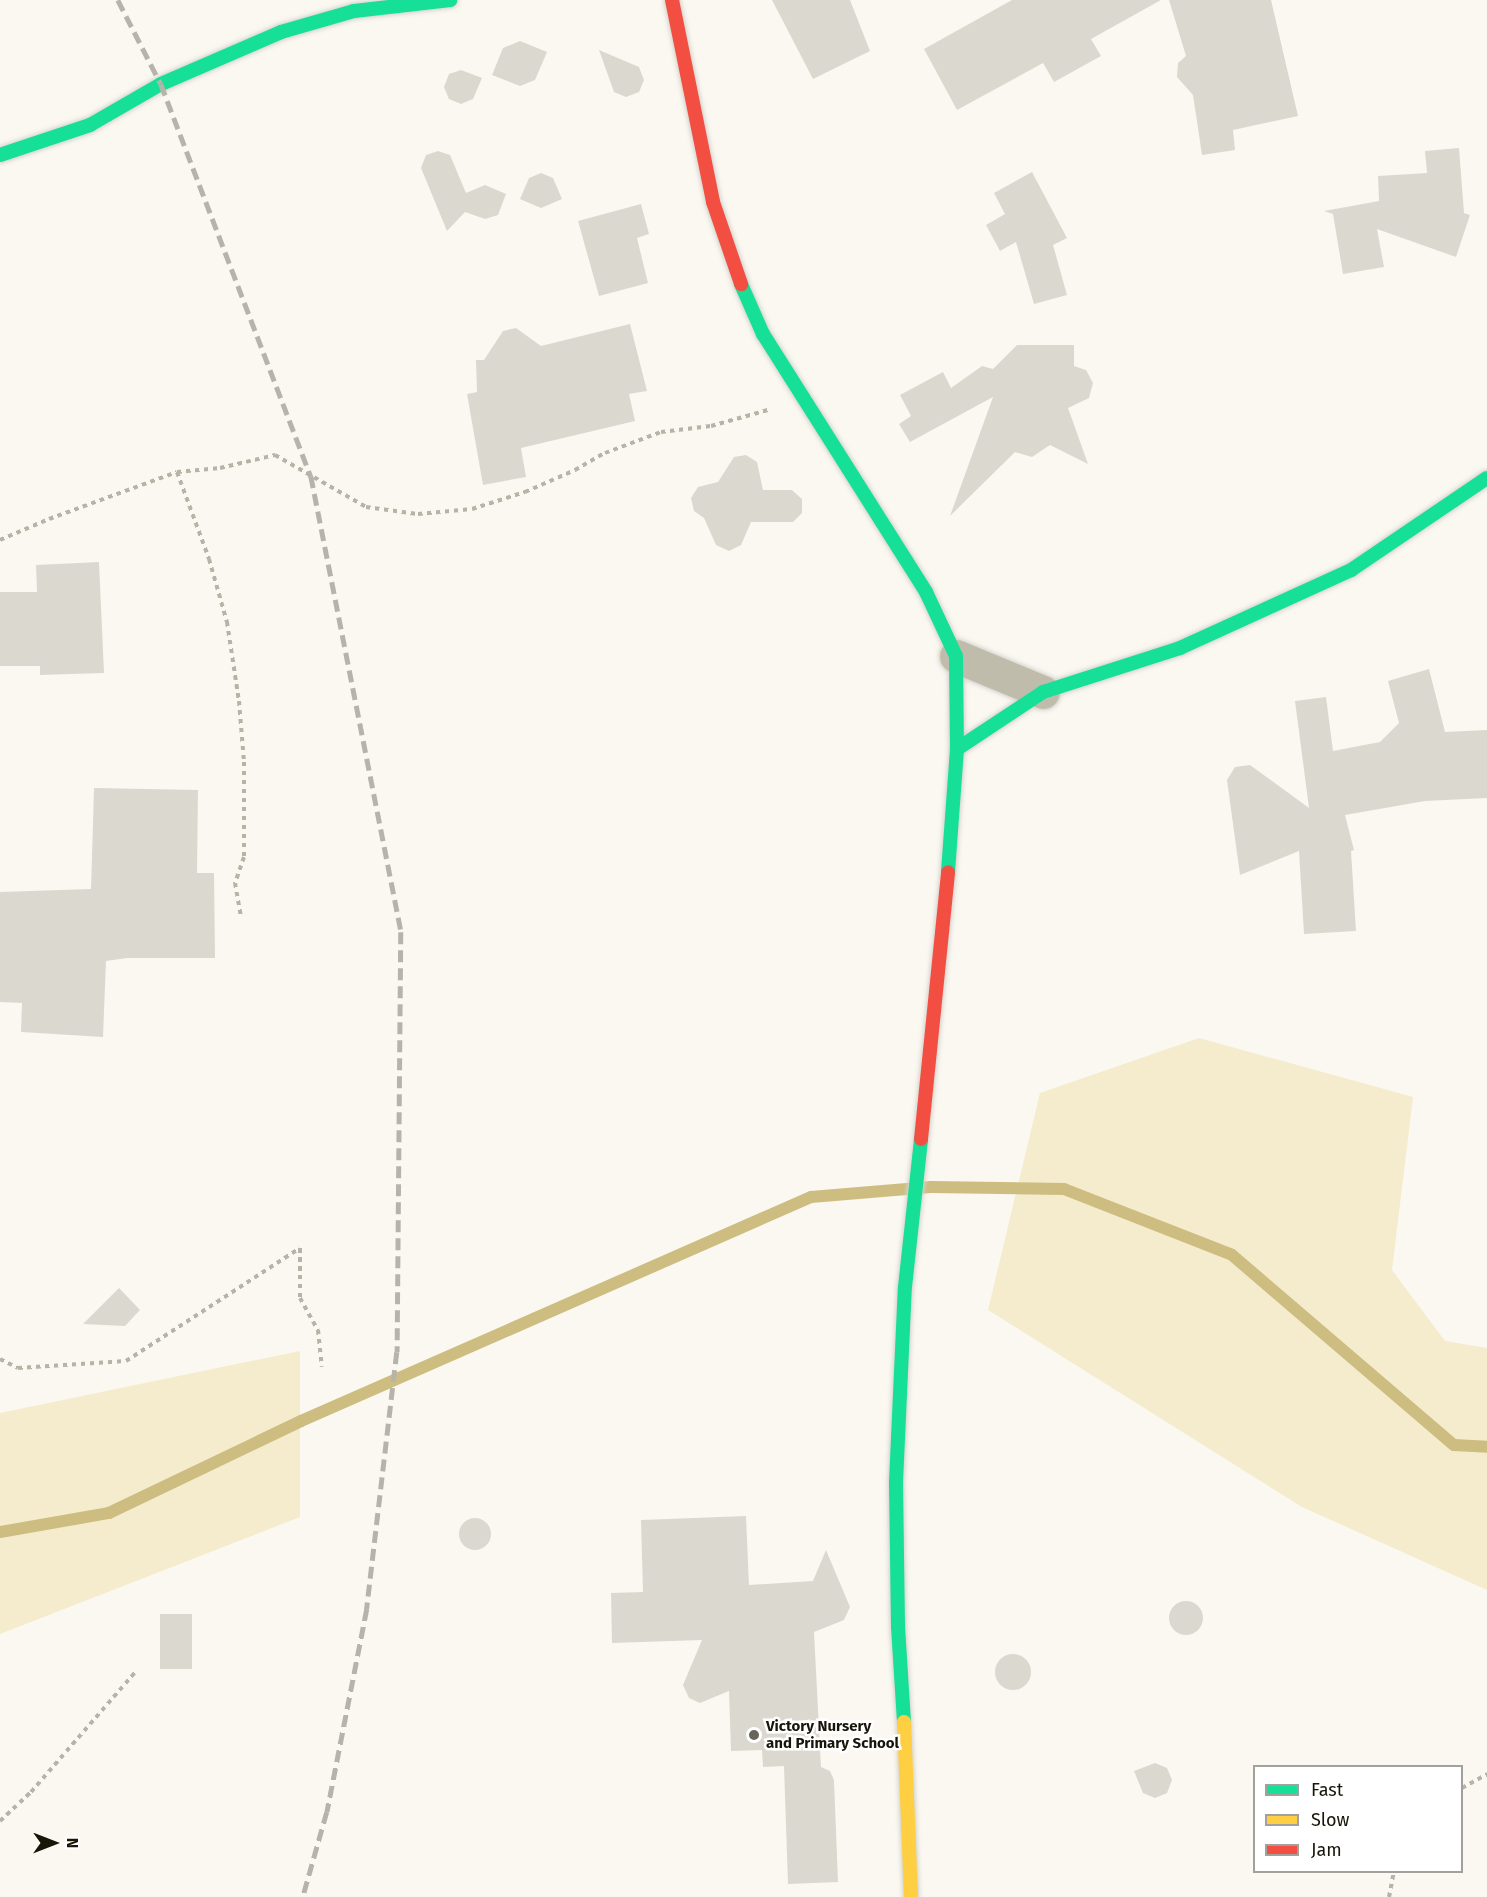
<!DOCTYPE html>
<style>
body{margin:0}
#map{position:relative;width:1487px;height:1897px;overflow:hidden;background:#faf8f1;font-family:"Fira Sans",sans-serif}
div>[style]{position:absolute}
.green>*{inset:0;background:#f4eccd}
.stream>*{height:12px;margin:-6px;padding:0 6px;transform-origin:6px;border-radius:6px;background:#cebd80}
.building>*{inset:0;background:#dbd9cf;transform-origin:0 0}
.round{border-radius:50%}
.path>*{height:4px;margin-top:-2px;transform-origin:0;background:repeating-linear-gradient(90deg,#b6b3a7 0 4.5px,transparent 0 9px)}
.roads{filter:drop-shadow(0 0 2px #d5d3cd) drop-shadow(0 0 2px #d5d3cd)}
.street>*{height:33px;margin:-16.5px;padding:0 16.5px;transform-origin:16.5px;border-radius:16.5px;background:#c0bcac}
.fast>*{height:14px;margin:-7px;padding:0 7px;transform-origin:7px;border-radius:7px;background:#16e098}
.slow>*{height:14px;margin:-7px;padding:0 7px;transform-origin:7px;border-radius:7px;background:#ffcf43}
.jam>*{height:14px;margin:-7px;padding:0 7px;transform-origin:7px;border-radius:7px;background:#f24e42}
.rail>*{height:4.5px;margin-top:-2.25px;transform-origin:0;background:repeating-linear-gradient(90deg,#b6b4aa 0 12px,transparent 0 18px)}
.dots>*{width:16px;height:16px;translate:-50% -50%;box-sizing:border-box;border:3px solid #fff;border-radius:50%}
span{translate:-50% -50%;white-space:nowrap;text-align:center;line-height:1.15;-webkit-text-stroke:5px #fff;paint-order:stroke}
.poi-label{font-size:15px;color:#181509;font-weight:700}
.left{translate:0 -50%;text-align:left}
.legend{position:absolute;left:1253px;top:1765px;width:210px;height:108px;box-sizing:border-box;background:#fff;border:2px solid #a3a19d;margin:0;padding:8px 10px;list-style:none;font-size:18px;color:#181509}
.legend li{display:flex;align-items:center;gap:12px;height:30px}
.legend b{width:30px;border:2px solid #a3a19d}
.north{position:absolute;left:24px;top:1813px;width:60px;height:60px;-webkit-text-stroke:4px #fff;paint-order:stroke;rotate:90deg;font-size:16px;font-weight:700;line-height:24px;text-align:center;color:#181509}
.north::after{content:'';display:block;margin:auto;width:21px;height:27px;background:#181509;clip-path:polygon(50% 0,100% 100%,50% 72%,0 100%)}
</style>
<div id="map">
<div class="green">
<div style="clip-path:polygon(1199px 1038px,1413px 1097px,1392px 1270px,1445px 1341px,1487px 1348px,1487px 1590px,1302px 1507px,988px 1310px,1040px 1093px)"></div>
<div style="clip-path:polygon(300px 1351px,300px 1517px,0 1634px,0 1413px)"></div>
</div>
<div class="stream">
<div style="left:0;top:1532px;width:111px;rotate:-9.9deg"></div>
<div style="left:109px;top:1513px;width:213px;rotate:-25.6deg"></div>
<div style="left:301px;top:1421px;width:557px;rotate:-23.71deg"></div>
<div style="left:811px;top:1197px;width:120px;rotate:-4.8deg"></div>
<div style="left:931px;top:1187px;width:133px;rotate:0.9deg"></div>
<div style="left:1064px;top:1189px;width:180px;rotate:21.4deg"></div>
<div style="left:1232px;top:1255px;width:292px;rotate:40.6deg"></div>
<div style="left:1454px;top:1445px;width:33px;rotate:3deg"></div>
</div>
<div class="building">
<div style="clip-path:polygon(772px 0,850px 0,870px 51px,813px 79px)"></div>
<div style="clip-path:polygon(1012px 0,1161px 0,1091px 39px,1101px 56px,1054px 82px,1043px 63px,957px 110px,924px 49px)"></div>
<div style="clip-path:polygon(1169px 0,1271px 0,1298px 116px,1233px 130px,1235px 150px,1202px 155px,1193px 95px,1177px 77px,1178px 63px,1186px 56px)"></div>
<div style="clip-path:polygon(520px 41px,547px 52px,535px 80px,520px 86px,492px 75px,503px 48px)"></div>
<div style="clip-path:polygon(599px 50px,639px 67px,644px 80px,639px 92px,626px 97px,614px 92px)"></div>
<div style="clip-path:polygon(461px 70px,482px 78px,473px 99px,461px 104px,449px 99px,444px 87px,449px 74px)"></div>
<div style="clip-path:polygon(1459px 148px,1464px 213px,1470px 215px,1456px 257px,1377px 229px,1384px 267px,1343px 274px,1333px 214px,1324px 211px,1379px 201px,1378px 176px,1427px 173px,1425px 151px)"></div>
<div style="clip-path:polygon(438px 151px,450px 155px,466px 193px,485px 185px,506px 194px,498px 215px,485px 219px,465px 212px,447px 231px,421px 168px,426px 155px)"></div>
<div style="clip-path:polygon(1032px 172px,1067px 238px,1053px 245px,1067px 295px,1034px 304px,1016px 242px,1000px 251px,986px 225px,1005px 214px,994px 193px)"></div>
<div style="clip-path:polygon(541px 173px,553px 178px,562px 199px,541px 208px,520px 199px,529px 178px)"></div>
<div style="clip-path:polygon(641px 204px,649px 234px,637px 238px,648px 283px,599px 296px,578px 221px)"></div>
<div style="clip-path:polygon(630px 324px,647px 391px,629px 394px,635px 421px,521px 448px,526px 477px,483px 485px,467px 394px,477px 392px,476px 360px,484px 360px,503px 331px,516px 328px,541px 346px)"></div>
<div style="clip-path:polygon(1017px 345px,1074px 345px,1074px 366px,1086px 370px,1093px 383px,1089px 398px,1068px 408px,1088px 464px,1050px 445px,1032px 457px,1015px 452px,950px 516px,993px 397px,910px 442px,899px 424px,911px 416px,900px 395px,943px 372px,951px 388px,982px 366px,993px 369px)"></div>
<div style="clip-path:polygon(746px 455px,757px 462px,763px 490px,792px 490px,802px 499px,802px 513px,793px 522px,751px 522px,741px 545px,729px 551px,716px 545px,704px 518px,694px 511px,691px 498px,698px 487px,718px 482px,734px 457px)"></div>
<div style="clip-path:polygon(99px 562px,104px 673px,40px 675px,40px 666px,0 666px,0 592px,37px 592px,36px 565px)"></div>
<div style="clip-path:polygon(1429px 669px,1445px 732px,1487px 730px,1487px 798px,1425px 801px,1345px 815px,1354px 850px,1351px 851px,1356px 931px,1304px 934px,1299px 851px,1240px 875px,1227px 780px,1235px 767px,1250px 765px,1309px 808px,1295px 701px,1326px 697px,1333px 751px,1380px 742px,1399px 723px,1388px 681px)"></div>
<div style="clip-path:polygon(94px 788px,198px 790px,197px 873px,214px 873px,215px 958px,127px 958px,106px 961px,103px 1037px,21px 1032px,22px 1003px,0 1002px,0 892px,91px 889px)"></div>
<div style="clip-path:polygon(119px 1288px,140px 1310px,125px 1326px,83px 1324px)"></div>
<div style="clip-path:polygon(746px 1516px,749px 1585px,813px 1581px,826px 1550px,850px 1607px,844px 1620px,814px 1632px,821px 1767px,830px 1771px,834px 1780px,838px 1882px,788px 1884px,784px 1766px,763px 1767px,762px 1750px,731px 1751px,729px 1691px,700px 1703px,689px 1698px,683px 1685px,702px 1640px,612px 1643px,611px 1593px,643px 1592px,641px 1520px)"></div>
<div class="round" style="left:459px;top:1518px;width:32px;height:32px"></div>
<div class="round" style="left:1169px;top:1601px;width:34px;height:34px"></div>
<div style="left:160px;top:1614px;width:32px;height:55px"></div>
<div class="round" style="left:995px;top:1654px;width:36px;height:36px"></div>
<div style="clip-path:polygon(1155px 1763px,1167px 1768px,1172px 1780px,1167px 1793px,1155px 1798px,1143px 1793px,1134px 1771px)"></div>
</div>
<div class="path">
<div style="left:177px;top:472px;width:93px;rotate:69.8deg"></div>
<div style="left:209px;top:559px;width:66px;rotate:74.1deg"></div>
<div style="left:227px;top:622px;width:80px;rotate:81.4deg"></div>
<div style="left:239px;top:701px;width:61px;rotate:85.3deg"></div>
<div style="left:244px;top:762px;width:95px;rotate:90deg"></div>
<div style="left:244px;top:857px;width:28px;rotate:109deg"></div>
<div style="left:235px;top:883px;width:34px;rotate:80deg"></div>
<div style="left:0;top:540px;width:53px;rotate:-23.2deg"></div>
<div style="left:49px;top:519px;width:136px;rotate:-20.2deg"></div>
<div style="left:177px;top:472px;width:43px;rotate:-5.3deg"></div>
<div style="left:220px;top:468px;width:57px;rotate:-13.3deg"></div>
<div style="left:275px;top:455px;width:105px;rotate:29.7deg"></div>
<div style="left:366px;top:507px;width:52px;rotate:7.7deg"></div>
<div style="left:418px;top:514px;width:54px;rotate:-5.3deg"></div>
<div style="left:472px;top:509px;width:56px;rotate:-17.8deg"></div>
<div style="left:525px;top:492px;width:55px;rotate:-23.7deg"></div>
<div style="left:575px;top:470px;width:34px;rotate:-30deg"></div>
<div style="left:605px;top:453px;width:60px;rotate:-20.6deg"></div>
<div style="left:661px;top:432px;width:50px;rotate:-6.8deg"></div>
<div style="left:711px;top:426px;width:59px;rotate:-15.7deg"></div>
<div style="left:0;top:1359px;width:20px;rotate:27deg"></div>
<div style="left:18px;top:1368px;width:108px;rotate:-3.7deg"></div>
<div style="left:126px;top:1361px;width:207px;rotate:-33deg"></div>
<div style="left:300px;top:1248px;width:50px;rotate:90deg"></div>
<div style="left:300px;top:1298px;width:37px;rotate:61deg"></div>
<div style="left:318px;top:1330px;width:37px;rotate:84deg"></div>
<div style="left:1462px;top:1788px;width:29px;rotate:-29deg"></div>
<div style="left:0;top:1821px;width:42px;rotate:-43.1deg"></div>
<div style="left:31px;top:1792px;width:160px;rotate:-49deg"></div>
<div style="left:1389px;top:1897px;width:25px;rotate:-79deg"></div>
</div>
<div class="roads">
<div class="street">
<div style="left:956px;top:656px;width:94px;rotate:22.5deg"></div>
</div>
<div class="fast">
<div style="left:0;top:155px;width:95px;rotate:-18.4deg"></div>
<div style="left:90px;top:125px;width:82px;rotate:-30deg"></div>
<div style="left:161px;top:84px;width:131px;rotate:-23.4deg"></div>
<div style="left:281px;top:32px;width:76px;rotate:-16deg"></div>
<div style="left:354px;top:11px;width:97px;rotate:-6.5deg"></div>
<div style="left:741px;top:284px;width:55px;rotate:66.3deg"></div>
<div style="left:763px;top:334px;width:305px;rotate:57.7deg"></div>
<div style="left:926px;top:592px;width:71px;rotate:64.9deg"></div>
<div style="left:956px;top:656px;width:93px;rotate:89.4deg"></div>
<div style="left:957px;top:749px;width:123px;rotate:94.2deg"></div>
<div style="left:957px;top:749px;width:103px;rotate:-33.5deg"></div>
<div style="left:1043px;top:692px;width:144px;rotate:-17.8deg"></div>
<div style="left:1180px;top:648px;width:188px;rotate:-24.5deg"></div>
<div style="left:1351px;top:570px;width:164px;rotate:-34.1deg"></div>
<div style="left:904px;top:1722px;width:96px;rotate:-93.6deg"></div>
<div style="left:898px;top:1626px;width:144px;rotate:-90.8deg"></div>
<div style="left:896px;top:1482px;width:195px;rotate:-87.4deg"></div>
<div style="left:905px;top:1287px;width:149px;rotate:-83.8deg"></div>
</div>
<div class="slow">
<div style="left:904px;top:1722px;width:175px;rotate:87.7deg"></div>
</div>
<div class="jam">
<div style="left:672px;top:0;width:206px;rotate:78.5deg"></div>
<div style="left:713px;top:202px;width:87px;rotate:71.1deg"></div>
<div style="left:921px;top:1139px;width:268px;rotate:-84.2deg"></div>
</div>
</div>
<div class="rail">
<div style="left:118px;top:0;width:94px;rotate:62.9deg"></div>
<div style="left:161px;top:84px;width:420px;rotate:69.1deg"></div>
<div style="left:311px;top:476px;width:465px;rotate:78.8deg"></div>
<div style="left:401px;top:932px;width:420px;rotate:90.5deg"></div>
<div style="left:397px;top:1352px;width:259px;rotate:96.7deg"></div>
<div style="left:367px;top:1609px;width:207px;rotate:101.1deg"></div>
<div style="left:327px;top:1812px;width:88px;rotate:105.8deg"></div>
</div>
<div class="dots">
<div style="left:754px;top:1735px;background:#67645a"></div>
</div>
<div class="poi-label">
<span class="left" style="left:766px;top:1735px">Victory Nursery<br>and Primary School</span>
</div>
<ul class="legend">
<li><b style="height:8px;background:#16e098"></b>Fast</li>
<li><b style="height:8px;background:#ffcf43"></b>Slow</li>
<li><b style="height:8px;background:#f24e42"></b>Jam</li>
</ul>
<div class="north">N</div>
</div>
